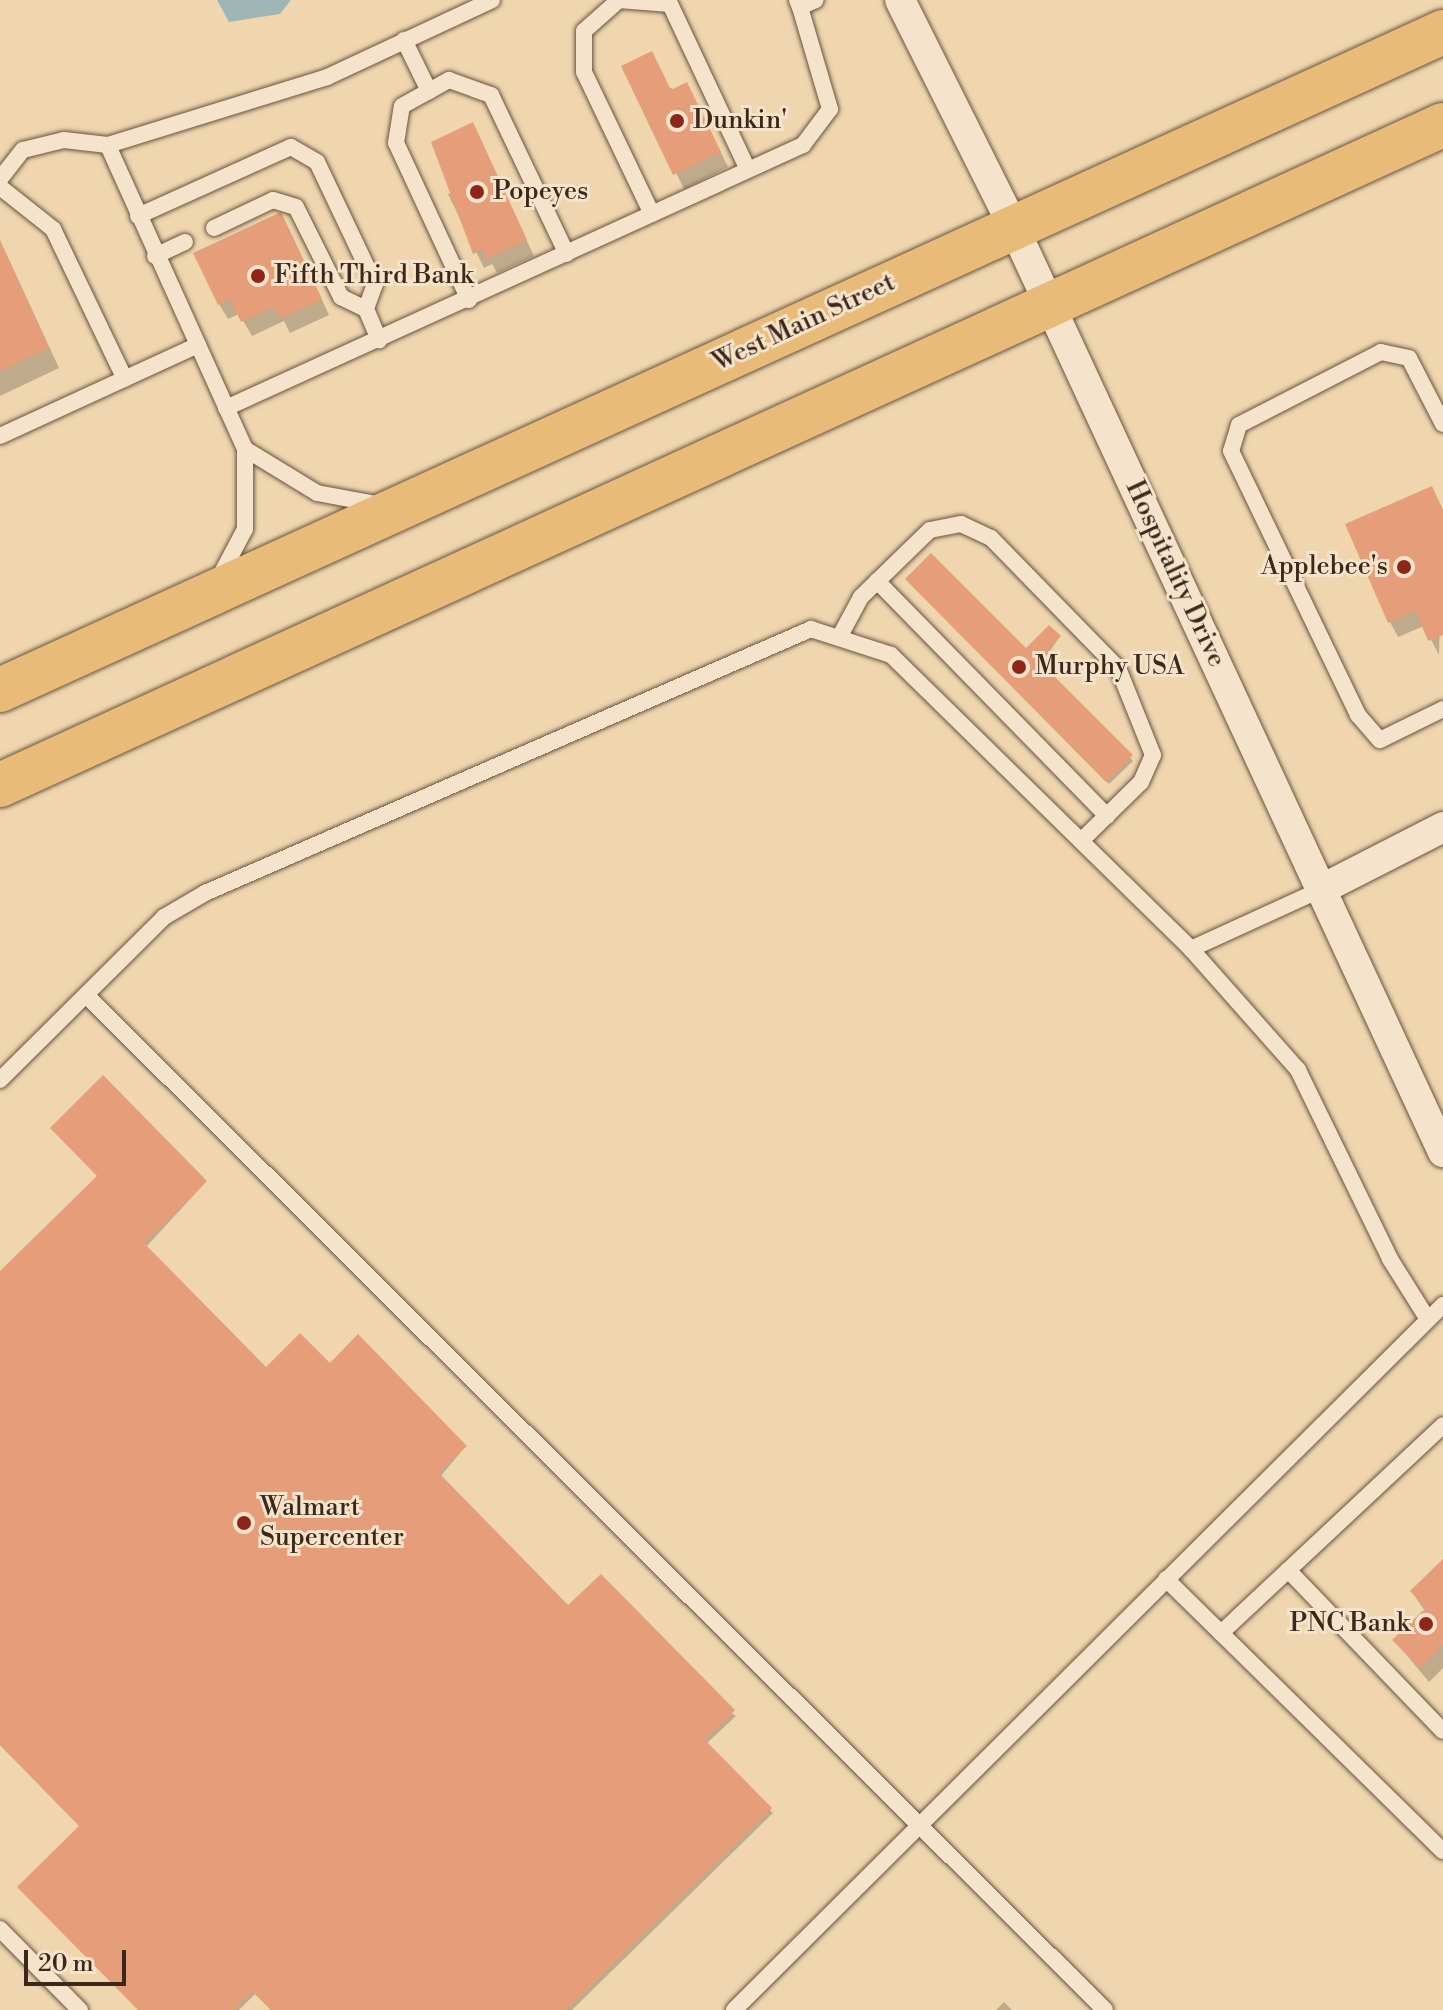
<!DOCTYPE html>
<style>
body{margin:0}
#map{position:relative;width:1443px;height:2010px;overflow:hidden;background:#efd6af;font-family:"Libre Bodoni",serif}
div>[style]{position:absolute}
.water>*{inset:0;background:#9fb6b6}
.shadow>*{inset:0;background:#0003}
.building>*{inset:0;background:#e59d7a}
.roads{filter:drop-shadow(0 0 2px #69533f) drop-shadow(0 0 2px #69533f)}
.lane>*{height:16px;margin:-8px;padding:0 8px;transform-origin:8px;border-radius:8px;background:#f5e4cb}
.street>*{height:30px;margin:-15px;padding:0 15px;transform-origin:15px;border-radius:15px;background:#f5e4cb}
.primary>*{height:44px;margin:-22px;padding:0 22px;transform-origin:22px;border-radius:22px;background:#e8bb78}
.dots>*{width:22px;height:22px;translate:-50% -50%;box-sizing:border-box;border:4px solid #f5e4cb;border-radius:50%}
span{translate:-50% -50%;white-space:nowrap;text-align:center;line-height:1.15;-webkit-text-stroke:6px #f5e4cb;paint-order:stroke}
.poi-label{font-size:26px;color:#3c271a}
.left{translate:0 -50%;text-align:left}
.right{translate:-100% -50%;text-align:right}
.street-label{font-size:26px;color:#3c271a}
.scale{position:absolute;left:24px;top:1950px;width:102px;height:36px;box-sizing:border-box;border:4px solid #3c271a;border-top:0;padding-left:10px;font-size:24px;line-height:28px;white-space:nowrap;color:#3c271a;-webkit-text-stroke:6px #f5e4cb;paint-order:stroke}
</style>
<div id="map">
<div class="water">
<div style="clip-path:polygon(217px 0,291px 0,280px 14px,229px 22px)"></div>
</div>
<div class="shadow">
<div style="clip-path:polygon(624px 67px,695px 99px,728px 167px,684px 189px)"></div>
<div style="clip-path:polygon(473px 125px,534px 256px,497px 273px,492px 264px,484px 268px,448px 194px,456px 191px)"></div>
<div style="clip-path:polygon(289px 229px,329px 315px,290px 333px,284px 321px,252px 336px,239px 314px,228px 319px,219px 304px)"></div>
<div style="clip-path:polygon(0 240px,59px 368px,0 396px)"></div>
<div style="clip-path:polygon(1432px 488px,1443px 510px,1439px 655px,1424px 626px,1398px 637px,1390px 622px)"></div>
<div style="clip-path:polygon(907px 580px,1026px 651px,1059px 638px,1040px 665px,1133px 761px,1109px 784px)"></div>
<div style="clip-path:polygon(205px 1183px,146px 1247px,266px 1369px,329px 1366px,465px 1447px,440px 1477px,568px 1608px,736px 1716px,706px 1744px,773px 1813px,572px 2010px,271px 2010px,255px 1994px,239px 2010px,138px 2010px,81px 1827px,0 1745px,0 1274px)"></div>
<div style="clip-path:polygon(1443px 1561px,1443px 1668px,1429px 1682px,1395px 1641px,1425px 1611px,1412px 1592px)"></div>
<div style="clip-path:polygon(1004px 2002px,1012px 2010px,996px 2010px)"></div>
</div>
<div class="building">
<div style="clip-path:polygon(652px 51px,671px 90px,687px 82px,721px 152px,673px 175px,621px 66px)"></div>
<div style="clip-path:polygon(473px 122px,527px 240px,487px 259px,483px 250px,473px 254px,431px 142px)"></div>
<div style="clip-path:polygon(281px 212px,322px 299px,280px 319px,274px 307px,241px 322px,230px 299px,218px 305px,193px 253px)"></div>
<div style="clip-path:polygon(0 241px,49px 348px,0 371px)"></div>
<div style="clip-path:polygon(1432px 486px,1443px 510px,1443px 635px,1428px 641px,1416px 611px,1388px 623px,1345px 524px)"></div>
<div style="clip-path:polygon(931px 553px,1026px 648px,1049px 625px,1061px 636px,1038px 660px,1133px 755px,1106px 782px,905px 579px)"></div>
<div style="clip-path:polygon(103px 1075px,207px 1181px,144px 1243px,266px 1367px,300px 1333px,330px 1363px,358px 1334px,467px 1446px,439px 1473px,568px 1605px,601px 1574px,735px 1710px,705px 1740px,772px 1808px,566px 2010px,271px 2010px,252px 1991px,233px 2010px,138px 2010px,17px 1887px,79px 1826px,0 1745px,0 1271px,97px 1176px,50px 1128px)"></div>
<div style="clip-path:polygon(1443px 1559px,1443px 1645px,1420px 1668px,1392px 1640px,1426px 1608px,1410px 1591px)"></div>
</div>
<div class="roads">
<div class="lane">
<div style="left:797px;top:0;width:8px;rotate:67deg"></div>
<div style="left:800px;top:7px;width:17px;rotate:-24deg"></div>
<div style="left:404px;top:40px;width:57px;rotate:63.9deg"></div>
<div style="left:0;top:179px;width:37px;rotate:-52deg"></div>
<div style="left:23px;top:150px;width:42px;rotate:-13.7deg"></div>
<div style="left:64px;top:140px;width:44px;rotate:6.5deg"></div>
<div style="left:0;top:187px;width:68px;rotate:38.4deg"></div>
<div style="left:53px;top:229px;width:166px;rotate:64.4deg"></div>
<div style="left:652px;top:214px;width:157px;rotate:-115.6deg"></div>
<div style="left:584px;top:72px;width:41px;rotate:-90deg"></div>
<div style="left:584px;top:31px;width:47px;rotate:-41.5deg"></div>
<div style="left:619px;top:0;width:51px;rotate:4.5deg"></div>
<div style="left:670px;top:4px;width:183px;rotate:64.8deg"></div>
<div style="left:138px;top:216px;width:168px;rotate:-24.3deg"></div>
<div style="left:291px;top:147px;width:30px;rotate:30deg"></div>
<div style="left:317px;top:162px;width:135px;rotate:64.6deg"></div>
<div style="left:375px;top:284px;width:27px;rotate:110deg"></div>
<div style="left:214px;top:228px;width:65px;rotate:-25.4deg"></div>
<div style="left:273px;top:200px;width:24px;rotate:17deg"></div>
<div style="left:296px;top:207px;width:101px;rotate:63.4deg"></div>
<div style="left:341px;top:297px;width:28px;rotate:26deg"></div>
<div style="left:366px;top:309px;width:34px;rotate:67deg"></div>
<div style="left:155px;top:256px;width:33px;rotate:-25deg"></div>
<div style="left:469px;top:300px;width:173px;rotate:-114.9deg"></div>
<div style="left:396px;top:143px;width:37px;rotate:-81deg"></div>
<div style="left:402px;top:106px;width:54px;rotate:-29deg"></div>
<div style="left:449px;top:80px;width:45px;rotate:19.7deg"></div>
<div style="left:491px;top:95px;width:176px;rotate:64.5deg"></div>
<div style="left:226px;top:408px;width:634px;rotate:-24.5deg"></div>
<div style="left:803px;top:145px;width:45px;rotate:-53.1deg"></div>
<div style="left:830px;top:109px;width:106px;rotate:-106.4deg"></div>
<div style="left:1443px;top:424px;width:74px;rotate:-117.3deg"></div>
<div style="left:1409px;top:358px;width:29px;rotate:-168deg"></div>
<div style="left:1381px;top:352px;width:160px;rotate:152.8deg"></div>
<div style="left:1239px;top:425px;width:27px;rotate:107deg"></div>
<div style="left:1231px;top:451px;width:293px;rotate:64.3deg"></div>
<div style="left:1358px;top:715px;width:33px;rotate:49deg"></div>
<div style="left:1380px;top:740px;width:70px;rotate:-26.2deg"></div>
<div style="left:0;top:436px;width:218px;rotate:-24.7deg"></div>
<div style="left:245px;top:449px;width:84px;rotate:31.4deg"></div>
<div style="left:317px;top:493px;width:66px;rotate:10.5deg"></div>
<div style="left:218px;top:580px;width:58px;rotate:-62.1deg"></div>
<div style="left:245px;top:529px;width:80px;rotate:-90deg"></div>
<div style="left:245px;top:449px;width:333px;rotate:-114.3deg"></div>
<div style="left:108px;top:145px;width:229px;rotate:-17.2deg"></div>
<div style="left:327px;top:77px;width:182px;rotate:-25deg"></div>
<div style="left:877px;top:581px;width:329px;rotate:45.6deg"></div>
<div style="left:841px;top:634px;width:42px;rotate:-61.6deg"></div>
<div style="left:861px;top:597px;width:96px;rotate:-44.2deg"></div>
<div style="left:930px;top:530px;width:32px;rotate:-11deg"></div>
<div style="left:961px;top:524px;width:33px;rotate:25deg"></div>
<div style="left:991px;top:538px;width:182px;rotate:45.7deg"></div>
<div style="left:1118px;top:668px;width:94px;rotate:68.1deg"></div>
<div style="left:1153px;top:755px;width:30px;rotate:114deg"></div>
<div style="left:1141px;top:782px;width:84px;rotate:135.5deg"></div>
<div style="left:1191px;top:949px;width:144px;rotate:-24.6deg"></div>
<div style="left:86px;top:995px;width:1438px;rotate:44.89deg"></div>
<div style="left:0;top:1080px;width:231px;rotate:-44.8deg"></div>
<div style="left:164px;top:917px;width:48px;rotate:-30.3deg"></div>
<div style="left:205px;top:893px;width:661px;rotate:-23.54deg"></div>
<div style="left:811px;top:629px;width:84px;rotate:18deg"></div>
<div style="left:891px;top:655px;width:420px;rotate:44.4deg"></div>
<div style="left:1191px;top:949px;width:162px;rotate:48.5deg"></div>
<div style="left:1298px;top:1070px;width:210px;rotate:64deg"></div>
<div style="left:1390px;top:1259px;width:70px;rotate:57.9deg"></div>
<div style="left:1288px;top:1570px;width:223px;rotate:46.1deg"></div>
<div style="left:1166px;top:1579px;width:388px;rotate:44.5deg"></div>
<div style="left:1221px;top:1633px;width:304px;rotate:-43.1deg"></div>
<div style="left:0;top:1929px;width:114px;rotate:45.4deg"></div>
<div style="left:734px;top:2010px;width:1000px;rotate:-44.84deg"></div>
</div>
<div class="street">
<div style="left:900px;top:0;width:255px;rotate:63.4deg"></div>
<div style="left:1014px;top:228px;width:1019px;rotate:65.1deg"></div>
<div style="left:1322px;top:889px;width:136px;rotate:-27.1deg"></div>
</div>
<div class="primary">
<div style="left:0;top:690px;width:1586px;rotate:-24.51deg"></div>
<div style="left:0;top:785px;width:1587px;rotate:-24.58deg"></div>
</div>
</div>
<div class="dots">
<div style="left:677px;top:121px;background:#8f2418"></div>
<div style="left:477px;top:192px;background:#8f2418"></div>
<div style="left:258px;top:276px;background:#8f2418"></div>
<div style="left:1404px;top:567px;background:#8f2418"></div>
<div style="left:1019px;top:667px;background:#8f2418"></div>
<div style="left:244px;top:1523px;background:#8f2418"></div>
<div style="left:1426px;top:1624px;background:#8f2418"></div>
</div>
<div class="poi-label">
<span class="left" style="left:693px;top:121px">Dunkin'</span>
<span class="left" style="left:493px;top:192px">Popeyes</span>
<span class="left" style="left:274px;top:276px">Fifth Third Bank</span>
<span class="right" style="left:1388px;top:567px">Applebee's</span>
<span class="left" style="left:1035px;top:667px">Murphy USA</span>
<span class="left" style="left:260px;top:1523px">Walmart<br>Supercenter</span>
<span class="right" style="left:1410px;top:1624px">PNC Bank</span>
</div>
<div class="street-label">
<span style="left:804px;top:323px;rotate:-25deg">West Main Street</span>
<span style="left:1175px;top:574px;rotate:65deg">Hospitality Drive</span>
</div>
<div class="scale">20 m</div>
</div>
